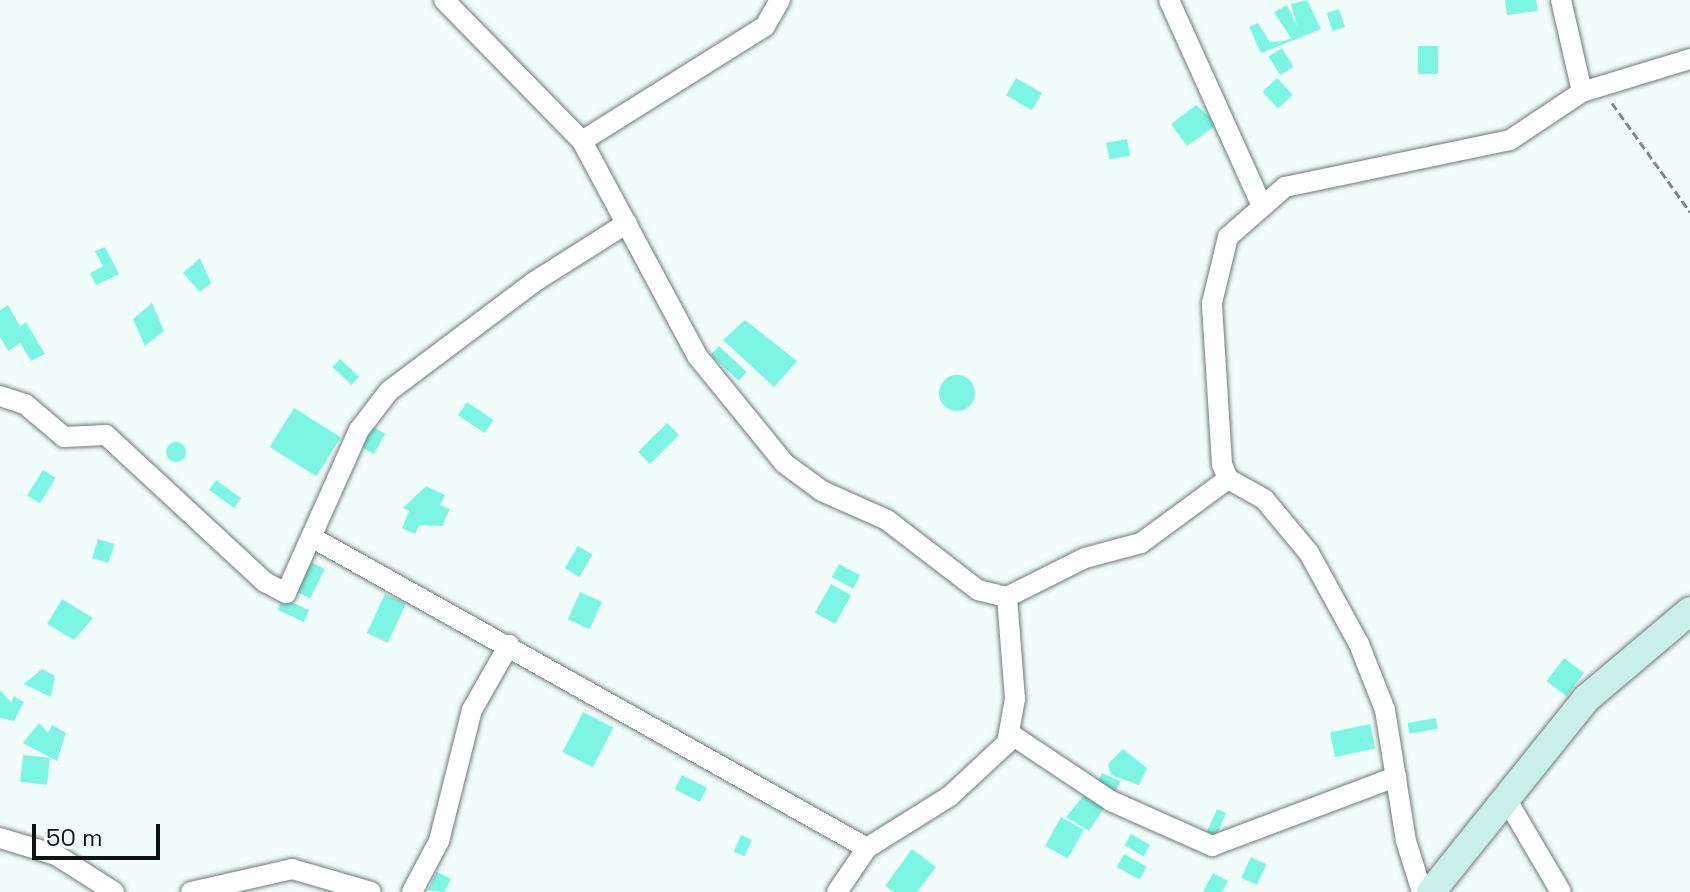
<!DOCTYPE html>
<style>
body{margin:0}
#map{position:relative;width:1690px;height:892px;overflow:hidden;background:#f0fdfa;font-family:"Space Grotesk",sans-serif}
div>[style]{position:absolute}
.building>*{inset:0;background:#7cf6e2;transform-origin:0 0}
.round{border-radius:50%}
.path>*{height:3px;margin-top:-1.5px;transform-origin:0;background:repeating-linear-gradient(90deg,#7f8886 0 8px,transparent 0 12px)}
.roads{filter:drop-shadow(0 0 2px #6f7a78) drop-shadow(0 0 2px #6f7a78)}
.street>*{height:20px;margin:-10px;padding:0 10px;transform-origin:10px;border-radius:10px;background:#fff}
.secondary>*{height:28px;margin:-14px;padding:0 14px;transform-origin:14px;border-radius:14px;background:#caeee8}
span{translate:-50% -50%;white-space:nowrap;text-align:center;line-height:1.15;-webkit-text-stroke:8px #f0fdfa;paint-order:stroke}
.scale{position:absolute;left:32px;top:824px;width:128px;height:36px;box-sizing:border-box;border:4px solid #0e1312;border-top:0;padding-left:10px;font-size:24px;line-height:28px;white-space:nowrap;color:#0e1312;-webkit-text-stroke:6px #f0fdfa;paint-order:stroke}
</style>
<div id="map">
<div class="building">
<div style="clip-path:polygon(1307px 0,1321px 29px,1261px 53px,1249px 27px,1258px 23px,1270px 42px,1284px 41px,1291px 38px,1274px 12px,1287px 5px,1297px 26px,1291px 4px)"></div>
<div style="clip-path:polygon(1505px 0,1536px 0,1538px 11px,1507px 15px)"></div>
<div style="left:1339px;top:9px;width:19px;height:13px;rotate:72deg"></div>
<div style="left:1418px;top:46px;width:20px;height:28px"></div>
<div style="left:1282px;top:48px;width:22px;height:16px;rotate:58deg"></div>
<div style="left:1016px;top:78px;width:30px;height:20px;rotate:30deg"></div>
<div style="left:1277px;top:78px;width:23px;height:20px;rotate:47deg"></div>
<div style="clip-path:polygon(1196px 105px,1218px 124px,1187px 146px,1171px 124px)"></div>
<div style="left:1127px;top:139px;width:17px;height:21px;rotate:80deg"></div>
<div style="clip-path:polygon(105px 247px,119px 274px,96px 285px,90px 273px,103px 266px,95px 251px)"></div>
<div style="clip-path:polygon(200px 258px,211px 283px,200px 292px,183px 273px)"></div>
<div style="clip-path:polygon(152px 303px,164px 331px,145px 346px,133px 319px)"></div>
<div style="clip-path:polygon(8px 305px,20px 326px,26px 322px,45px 354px,31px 361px,20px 343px,8px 351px,0 337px,0 310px)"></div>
<div style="clip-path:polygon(745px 320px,797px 361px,774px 387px,723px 340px)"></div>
<div style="left:719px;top:346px;width:38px;height:12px;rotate:43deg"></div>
<div style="left:340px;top:359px;width:26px;height:11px;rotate:43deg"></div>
<div class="round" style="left:939px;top:375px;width:36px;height:36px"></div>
<div style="left:467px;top:402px;width:32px;height:16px;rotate:34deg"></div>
<div style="left:294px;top:408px;width:55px;height:46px;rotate:32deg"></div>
<div style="left:667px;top:423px;width:17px;height:41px;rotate:45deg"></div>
<div style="left:368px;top:424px;width:20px;height:23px;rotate:30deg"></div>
<div class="round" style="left:166px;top:442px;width:20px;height:20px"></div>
<div style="left:43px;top:470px;width:15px;height:30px;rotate:32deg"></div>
<div style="left:216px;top:480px;width:31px;height:12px;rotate:36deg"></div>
<div style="clip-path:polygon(426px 486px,445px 495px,440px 505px,450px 509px,442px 526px,419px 525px,415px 534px,402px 528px,409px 511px,403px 508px)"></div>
<div style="left:98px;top:539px;width:17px;height:20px;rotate:17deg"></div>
<div style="left:578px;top:546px;width:17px;height:26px;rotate:31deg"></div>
<div style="left:307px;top:560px;width:20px;height:33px;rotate:27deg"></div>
<div style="left:839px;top:564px;width:24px;height:15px;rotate:28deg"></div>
<div style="left:831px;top:584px;width:23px;height:33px;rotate:29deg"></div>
<div style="left:580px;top:592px;width:24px;height:30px;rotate:24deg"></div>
<div style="left:385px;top:594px;width:23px;height:43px;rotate:25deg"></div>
<div style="left:283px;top:598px;width:29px;height:13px;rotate:25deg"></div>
<div style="clip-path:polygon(62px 599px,93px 618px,74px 640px,47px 624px)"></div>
<div style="left:1564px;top:658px;width:25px;height:29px;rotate:37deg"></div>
<div style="clip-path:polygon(42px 669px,55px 676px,51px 697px,24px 684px)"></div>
<div style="clip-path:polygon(0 690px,11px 702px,14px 696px,24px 702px,14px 721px,0 718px)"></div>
<div style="left:583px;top:712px;width:34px;height:45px;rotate:27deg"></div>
<div style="left:1436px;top:718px;width:11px;height:29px;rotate:80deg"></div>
<div style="clip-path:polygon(39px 723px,48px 733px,52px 725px,66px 733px,57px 761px,23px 743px)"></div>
<div style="left:1370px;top:724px;width:25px;height:41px;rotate:78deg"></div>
<div style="clip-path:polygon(1123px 749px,1147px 768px,1139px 785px,1111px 775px,1108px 764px)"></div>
<div style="left:23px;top:755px;width:27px;height:27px;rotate:6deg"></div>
<div style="left:1102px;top:773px;width:20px;height:16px;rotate:24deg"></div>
<div style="left:682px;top:775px;width:28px;height:16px;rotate:27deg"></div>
<div style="clip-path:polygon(1086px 793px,1105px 806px,1089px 831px,1066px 817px)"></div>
<div style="left:1217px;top:809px;width:10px;height:25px;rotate:24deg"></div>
<div style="left:1061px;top:817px;width:26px;height:33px;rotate:29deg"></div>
<div style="left:1131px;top:834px;width:22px;height:13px;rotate:30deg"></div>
<div style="left:741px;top:835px;width:12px;height:18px;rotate:24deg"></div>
<div style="clip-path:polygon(912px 849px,936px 867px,917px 892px,894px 892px,885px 886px)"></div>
<div style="left:1124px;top:854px;width:26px;height:15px;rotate:29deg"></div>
<div style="left:1251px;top:857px;width:17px;height:23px;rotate:25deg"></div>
<div style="clip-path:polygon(437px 872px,451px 879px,444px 892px,428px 890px)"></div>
<div style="clip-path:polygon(1213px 873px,1228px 881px,1222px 892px,1203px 892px)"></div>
</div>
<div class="path">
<div style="left:1612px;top:103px;width:134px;rotate:54.4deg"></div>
</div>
<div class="roads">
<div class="street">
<div style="left:444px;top:0;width:197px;rotate:45.6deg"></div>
<div style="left:582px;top:141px;width:245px;rotate:61.8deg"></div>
<div style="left:698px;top:357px;width:136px;rotate:50.9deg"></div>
<div style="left:784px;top:463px;width:47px;rotate:36.4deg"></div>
<div style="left:822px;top:491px;width:71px;rotate:24deg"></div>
<div style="left:887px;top:520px;width:115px;rotate:37.6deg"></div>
<div style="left:978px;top:590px;width:30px;rotate:14deg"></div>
<div style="left:1007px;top:597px;width:87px;rotate:-26.6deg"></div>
<div style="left:1085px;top:558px;width:58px;rotate:-15deg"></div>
<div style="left:1141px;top:543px;width:108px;rotate:-36.3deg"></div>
<div style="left:1169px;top:0;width:224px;rotate:65.7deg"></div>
<div style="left:1561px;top:0;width:94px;rotate:77.1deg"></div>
<div style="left:582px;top:141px;width:216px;rotate:-32.1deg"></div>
<div style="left:765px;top:26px;width:30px;rotate:-60deg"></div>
<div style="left:0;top:396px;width:26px;rotate:18deg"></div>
<div style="left:25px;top:404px;width:51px;rotate:40.2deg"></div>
<div style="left:64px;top:437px;width:42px;rotate:-2.7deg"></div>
<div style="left:106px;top:435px;width:217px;rotate:42.8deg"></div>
<div style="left:265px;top:582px;width:24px;rotate:28deg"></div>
<div style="left:286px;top:593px;width:179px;rotate:-65.9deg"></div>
<div style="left:359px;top:430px;width:49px;rotate:-52.4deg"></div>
<div style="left:389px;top:391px;width:181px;rotate:-36.9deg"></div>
<div style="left:534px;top:282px;width:110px;rotate:-32.4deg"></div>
<div style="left:313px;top:538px;width:635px;rotate:29.23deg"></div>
<div style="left:1009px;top:733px;width:123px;rotate:33.7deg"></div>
<div style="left:1111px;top:801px;width:111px;rotate:24deg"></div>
<div style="left:1212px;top:846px;width:197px;rotate:-20.6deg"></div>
<div style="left:1508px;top:802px;width:104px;rotate:59.5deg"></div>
<div style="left:0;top:838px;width:59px;rotate:16.9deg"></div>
<div style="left:56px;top:855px;width:69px;rotate:32.5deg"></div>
<div style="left:191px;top:892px;width:104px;rotate:-12.8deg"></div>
<div style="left:292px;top:869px;width:82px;rotate:16.2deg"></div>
<div style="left:412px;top:892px;width:58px;rotate:-62.1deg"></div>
<div style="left:439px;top:841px;width:135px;rotate:-75.9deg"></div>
<div style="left:472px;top:710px;width:75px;rotate:-60.4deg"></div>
<div style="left:837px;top:892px;width:53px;rotate:-55.7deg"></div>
<div style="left:867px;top:848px;width:98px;rotate:-32.1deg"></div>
<div style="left:950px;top:796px;width:78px;rotate:-42.9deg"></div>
<div style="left:1007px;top:743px;width:45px;rotate:-79.7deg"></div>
<div style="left:1015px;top:699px;width:102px;rotate:-94.5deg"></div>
<div style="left:1422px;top:892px;width:53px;rotate:-107.4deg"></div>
<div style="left:1406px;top:841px;width:133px;rotate:-99.1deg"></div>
<div style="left:1385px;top:710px;width:71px;rotate:-111.5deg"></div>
<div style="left:1359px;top:644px;width:104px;rotate:-118.8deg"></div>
<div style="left:1309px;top:553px;width:70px;rotate:-129.8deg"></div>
<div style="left:1264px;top:499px;width:41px;rotate:-150.9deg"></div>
<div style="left:1228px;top:479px;width:16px;rotate:-112deg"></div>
<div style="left:1222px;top:464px;width:161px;rotate:-93.6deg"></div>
<div style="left:1212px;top:303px;width:68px;rotate:-76.4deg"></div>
<div style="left:1228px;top:237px;width:76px;rotate:-41.3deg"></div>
<div style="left:1285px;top:187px;width:230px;rotate:-11.8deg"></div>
<div style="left:1510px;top:140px;width:87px;rotate:-33.7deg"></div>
<div style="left:1582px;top:92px;width:113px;rotate:-17deg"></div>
</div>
<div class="secondary">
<div style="left:1431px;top:892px;width:248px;rotate:-51.2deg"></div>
<div style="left:1586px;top:699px;width:136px;rotate:-40.2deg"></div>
</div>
</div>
<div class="scale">50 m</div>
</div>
